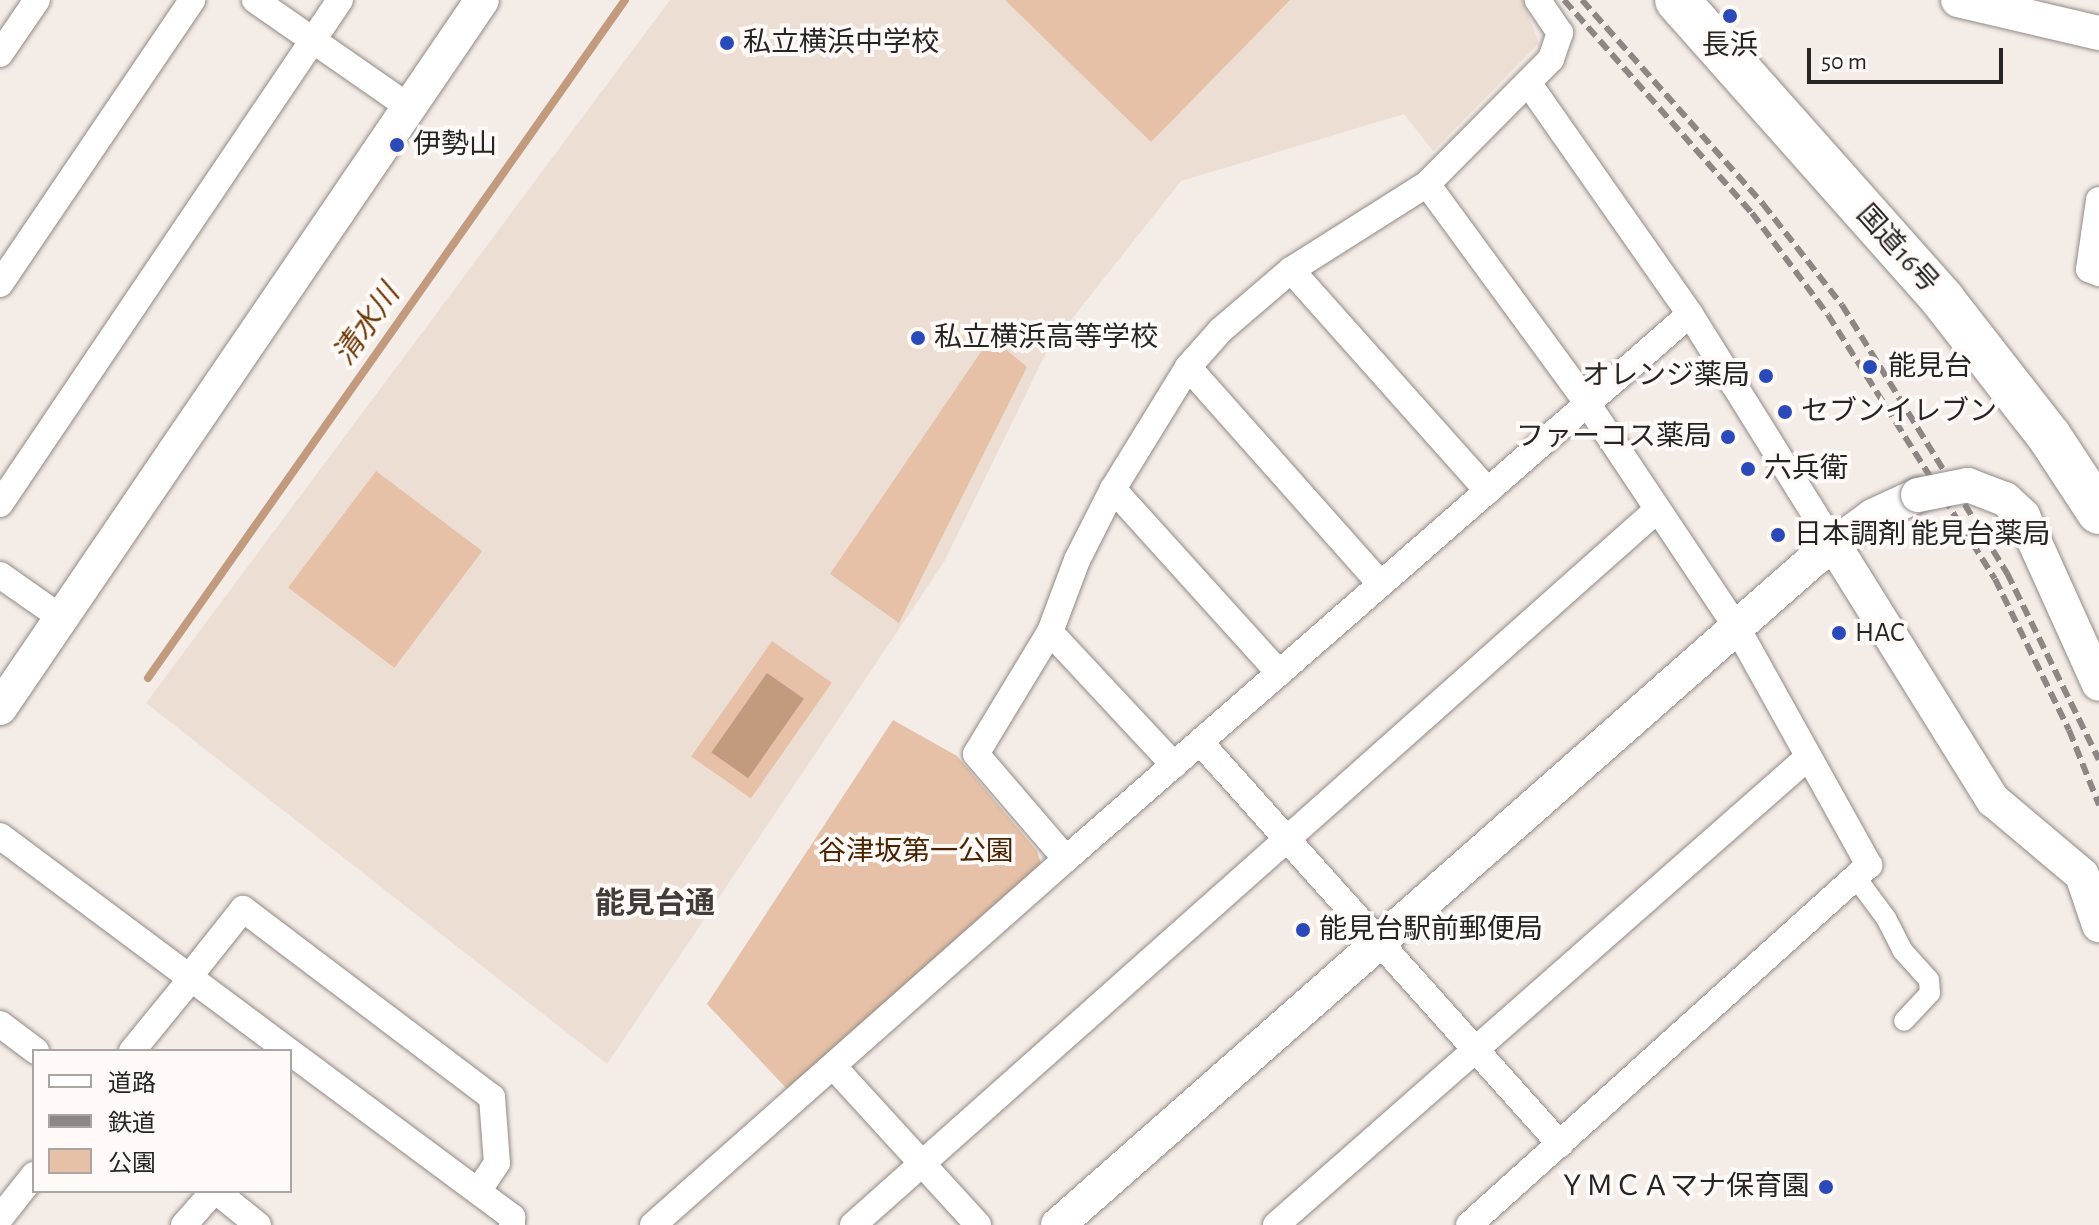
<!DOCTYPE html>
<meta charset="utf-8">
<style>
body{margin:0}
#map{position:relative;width:2099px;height:1225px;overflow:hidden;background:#f4ece7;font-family:"Alegreya Sans","Noto Sans JP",sans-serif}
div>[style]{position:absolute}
.built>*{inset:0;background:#edded4}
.green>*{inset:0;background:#e6c1a7;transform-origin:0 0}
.water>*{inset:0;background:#c29a7e;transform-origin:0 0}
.stream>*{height:8px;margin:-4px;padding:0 4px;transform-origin:4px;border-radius:4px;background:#c29a7e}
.roads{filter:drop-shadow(0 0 2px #918a86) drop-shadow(0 0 2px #918a86)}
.pedestrian>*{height:20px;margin:-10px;padding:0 10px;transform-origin:10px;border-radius:10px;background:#fff}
.minor>*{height:26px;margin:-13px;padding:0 13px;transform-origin:13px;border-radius:13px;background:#fff}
.tertiary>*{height:34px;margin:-17px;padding:0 17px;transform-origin:17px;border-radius:17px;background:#fff}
.trunk>*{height:44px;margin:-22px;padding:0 22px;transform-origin:22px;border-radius:22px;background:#fff}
.rail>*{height:6px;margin-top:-3px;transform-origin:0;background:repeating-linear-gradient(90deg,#8c8784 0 12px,transparent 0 18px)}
.bridges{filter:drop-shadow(0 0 2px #918a86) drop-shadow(0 0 2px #918a86)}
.tertiary-bridge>*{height:34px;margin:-17px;padding:0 17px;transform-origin:17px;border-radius:17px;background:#fff}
.dots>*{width:22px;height:22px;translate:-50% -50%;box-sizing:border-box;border:4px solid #fffaf7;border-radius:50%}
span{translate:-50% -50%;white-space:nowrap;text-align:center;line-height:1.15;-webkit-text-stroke:8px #fffaf7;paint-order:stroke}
.poi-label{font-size:28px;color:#272523}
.left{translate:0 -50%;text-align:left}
.right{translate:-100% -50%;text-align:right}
.street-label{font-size:28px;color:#272523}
.park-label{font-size:28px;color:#4a2300}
.water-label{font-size:30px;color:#6c3807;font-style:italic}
.neighbourhood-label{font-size:30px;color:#433d39;font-weight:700}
.legend{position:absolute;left:32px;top:1049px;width:260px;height:144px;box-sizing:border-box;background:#fffaf7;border:2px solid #a9a5a2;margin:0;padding:10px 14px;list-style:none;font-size:24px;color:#272523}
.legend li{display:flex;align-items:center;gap:16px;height:40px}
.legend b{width:40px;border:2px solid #a9a5a2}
.scale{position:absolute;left:1807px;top:48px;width:196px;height:36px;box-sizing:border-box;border:4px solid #272523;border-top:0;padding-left:10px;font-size:24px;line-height:28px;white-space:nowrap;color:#272523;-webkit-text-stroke:6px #fffaf7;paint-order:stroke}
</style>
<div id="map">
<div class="built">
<div style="clip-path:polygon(670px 0,1523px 0,1539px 43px,1433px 151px,1404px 114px,1181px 181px,1048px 349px,944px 562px,607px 1064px,146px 703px)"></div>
</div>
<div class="green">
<div style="clip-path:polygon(1005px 0,1290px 0,1151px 142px)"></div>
<div style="clip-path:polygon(991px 337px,1027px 367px,899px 623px,830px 574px)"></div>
<div style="left:376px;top:471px;width:133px;height:146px;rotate:37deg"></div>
<div style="left:772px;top:641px;width:73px;height:141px;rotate:35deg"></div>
<div style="clip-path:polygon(893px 720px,957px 756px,1037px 851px,1041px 864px,787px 1089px,707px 1004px)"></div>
</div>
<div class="water">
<div style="left:767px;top:673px;width:45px;height:97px;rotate:35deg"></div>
</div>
<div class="stream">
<div style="left:148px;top:678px;width:829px;rotate:-54.87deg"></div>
</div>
<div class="roads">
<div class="pedestrian">
<div style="left:1857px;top:879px;width:49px;rotate:53.4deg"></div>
<div style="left:1886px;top:918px;width:36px;rotate:63deg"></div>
<div style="left:1902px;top:950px;width:40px;rotate:48deg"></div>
<div style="left:1929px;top:980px;width:13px;rotate:86deg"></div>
<div style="left:1930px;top:993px;width:38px;rotate:133deg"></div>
</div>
<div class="minor">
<div style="left:255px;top:0;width:188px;rotate:34.8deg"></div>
<div style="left:0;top:54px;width:65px;rotate:-55.6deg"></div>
<div style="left:1529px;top:84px;width:281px;rotate:55deg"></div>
<div style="left:1690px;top:314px;width:272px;rotate:58.1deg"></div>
<div style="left:1427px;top:184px;width:271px;rotate:53.8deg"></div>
<div style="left:1587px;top:403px;width:268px;rotate:56.3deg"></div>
<div style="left:1736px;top:626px;width:274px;rotate:60.9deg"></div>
<div style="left:1869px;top:865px;width:538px;rotate:138.01deg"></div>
<div style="left:2099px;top:200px;width:70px;rotate:98.2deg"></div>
<div style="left:2089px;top:269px;width:11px;rotate:22deg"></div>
<div style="left:1291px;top:270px;width:296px;rotate:48.3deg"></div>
<div style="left:0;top:284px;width:343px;rotate:-55.9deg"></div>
<div style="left:1188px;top:367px;width:290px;rotate:48.4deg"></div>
<div style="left:1113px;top:489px;width:248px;rotate:47.9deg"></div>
<div style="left:0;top:504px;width:608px;rotate:-56deg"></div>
<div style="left:0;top:575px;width:73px;rotate:35deg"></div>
<div style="left:1050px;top:632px;width:182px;rotate:47deg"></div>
<div style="left:1200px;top:742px;width:540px;rotate:48.15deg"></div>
<div style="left:0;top:836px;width:359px;rotate:36.7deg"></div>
<div style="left:1066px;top:859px;width:828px;rotate:-41.13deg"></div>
<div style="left:189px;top:977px;width:87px;rotate:-51.5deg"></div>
<div style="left:243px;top:909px;width:312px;rotate:37.1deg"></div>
<div style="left:492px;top:1097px;width:66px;rotate:85.7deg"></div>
<div style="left:497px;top:1163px;width:34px;rotate:124deg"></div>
<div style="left:0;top:1024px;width:45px;rotate:36.9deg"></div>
<div style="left:132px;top:1051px;width:93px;rotate:-50.7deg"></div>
<div style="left:290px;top:1052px;width:277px;rotate:36.6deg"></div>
<div style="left:512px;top:1217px;width:8px;rotate:90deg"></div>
<div style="left:833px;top:1066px;width:215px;rotate:47.6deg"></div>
<div style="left:216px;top:1191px;width:54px;rotate:39deg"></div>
<div style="left:0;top:1218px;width:55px;rotate:-51.7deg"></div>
<div style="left:184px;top:1225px;width:45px;rotate:-48.6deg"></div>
<div style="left:653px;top:1225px;width:552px;rotate:-41.55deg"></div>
<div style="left:1066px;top:859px;width:138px;rotate:-130.6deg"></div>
<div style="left:976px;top:754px;width:143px;rotate:-58.8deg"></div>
<div style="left:1050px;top:632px;width:77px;rotate:-69.4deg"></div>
<div style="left:1077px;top:560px;width:80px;rotate:-63.1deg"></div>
<div style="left:1113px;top:489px;width:143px;rotate:-58.4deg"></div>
<div style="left:1188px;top:367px;width:50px;rotate:-48.3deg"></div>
<div style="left:1221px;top:330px;width:92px;rotate:-40.6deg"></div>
<div style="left:1291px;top:270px;width:161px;rotate:-32.3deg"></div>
<div style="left:1427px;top:184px;width:176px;rotate:-45.2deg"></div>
<div style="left:1551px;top:59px;width:28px;rotate:-71deg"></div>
<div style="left:1560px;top:33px;width:40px;rotate:-124deg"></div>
<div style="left:853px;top:1225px;width:1076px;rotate:-41.65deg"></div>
<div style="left:1276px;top:1225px;width:706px;rotate:-41.32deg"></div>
</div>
<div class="tertiary">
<div style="left:1958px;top:0;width:145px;rotate:13.2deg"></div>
<div style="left:1834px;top:545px;width:301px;rotate:58.1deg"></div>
<div style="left:1993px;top:800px;width:116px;rotate:40.1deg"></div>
<div style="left:2082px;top:875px;width:53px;rotate:71.2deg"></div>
<div style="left:0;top:708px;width:856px;rotate:-55.75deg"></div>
<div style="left:1058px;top:1225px;width:1006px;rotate:-41.37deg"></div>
<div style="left:1813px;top:560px;width:74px;rotate:-36.3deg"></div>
<div style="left:1873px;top:516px;width:50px;rotate:-25deg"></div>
</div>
<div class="trunk">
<div style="left:1677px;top:0;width:401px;rotate:48.4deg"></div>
<div style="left:1943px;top:300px;width:172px;rotate:52.1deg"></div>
<div style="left:2049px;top:436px;width:91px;rotate:56.7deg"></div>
</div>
</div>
<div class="rail">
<div style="left:1564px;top:0;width:284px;rotate:48.6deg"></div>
<div style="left:1752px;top:213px;width:127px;rotate:53.3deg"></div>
<div style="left:1828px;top:315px;width:312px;rotate:57.7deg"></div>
<div style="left:1995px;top:579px;width:168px;rotate:63.9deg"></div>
<div style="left:2069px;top:730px;width:81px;rotate:68.2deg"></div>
<div style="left:1582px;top:0;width:273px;rotate:48.4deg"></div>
<div style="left:1763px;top:204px;width:128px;rotate:52deg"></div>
<div style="left:1842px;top:305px;width:315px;rotate:58.4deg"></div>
<div style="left:2007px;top:573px;width:208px;rotate:63.8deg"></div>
</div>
<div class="bridges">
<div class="tertiary-bridge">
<div style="left:1918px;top:495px;width:51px;rotate:-11.3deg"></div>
<div style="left:1968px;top:485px;width:40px;rotate:21deg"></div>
<div style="left:2005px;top:499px;width:25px;rotate:43deg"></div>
<div style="left:2023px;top:516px;width:184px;rotate:65.7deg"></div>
</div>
</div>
<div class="dots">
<div style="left:1730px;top:16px;background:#2a4aba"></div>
<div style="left:727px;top:43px;background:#2a4aba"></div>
<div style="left:397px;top:145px;background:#2a4aba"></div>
<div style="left:918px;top:338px;background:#2a4aba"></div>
<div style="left:1870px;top:367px;background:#2a4aba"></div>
<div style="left:1766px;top:376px;background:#2a4aba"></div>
<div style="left:1785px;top:412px;background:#2a4aba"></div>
<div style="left:1728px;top:437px;background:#2a4aba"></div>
<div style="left:1748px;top:469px;background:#2a4aba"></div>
<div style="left:1778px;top:535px;background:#2a4aba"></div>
<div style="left:1839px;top:633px;background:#2a4aba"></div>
<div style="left:1303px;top:930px;background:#2a4aba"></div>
<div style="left:1826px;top:1187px;background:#2a4aba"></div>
</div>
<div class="poi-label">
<span class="left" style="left:743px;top:43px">私立横浜中学校</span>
<span style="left:1730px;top:46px">長浜</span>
<span class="left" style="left:413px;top:145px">伊勢山</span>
<span class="left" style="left:934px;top:338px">私立横浜高等学校</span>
<span class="left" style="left:1888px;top:367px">能見台</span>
<span class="right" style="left:1750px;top:376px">オレンジ薬局</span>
<span class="left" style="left:1801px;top:412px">セブンイレブン</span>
<span class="right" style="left:1712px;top:437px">ファーコス薬局</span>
<span class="left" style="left:1764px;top:469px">六兵衛</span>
<span class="left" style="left:1794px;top:535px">日本調剤 能見台薬局</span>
<span class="left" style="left:1855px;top:633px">HAC</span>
<span class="left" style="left:1319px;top:930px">能見台駅前郵便局</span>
<span class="right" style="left:1810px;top:1187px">ＹＭＣＡマナ保育園</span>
</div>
<div class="street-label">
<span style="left:1897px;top:249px;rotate:48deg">国道16号</span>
</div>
<div class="park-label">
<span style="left:916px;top:852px">谷津坂第一公園</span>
</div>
<div class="water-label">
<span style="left:367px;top:325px;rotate:-55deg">清水川</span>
</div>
<div class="neighbourhood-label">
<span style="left:655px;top:904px">能見台通</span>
</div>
<ul class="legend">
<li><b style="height:10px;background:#fff"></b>道路</li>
<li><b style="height:10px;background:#8c8784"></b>鉄道</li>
<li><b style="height:22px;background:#e6c1a7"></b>公園</li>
</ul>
<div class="scale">50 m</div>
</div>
